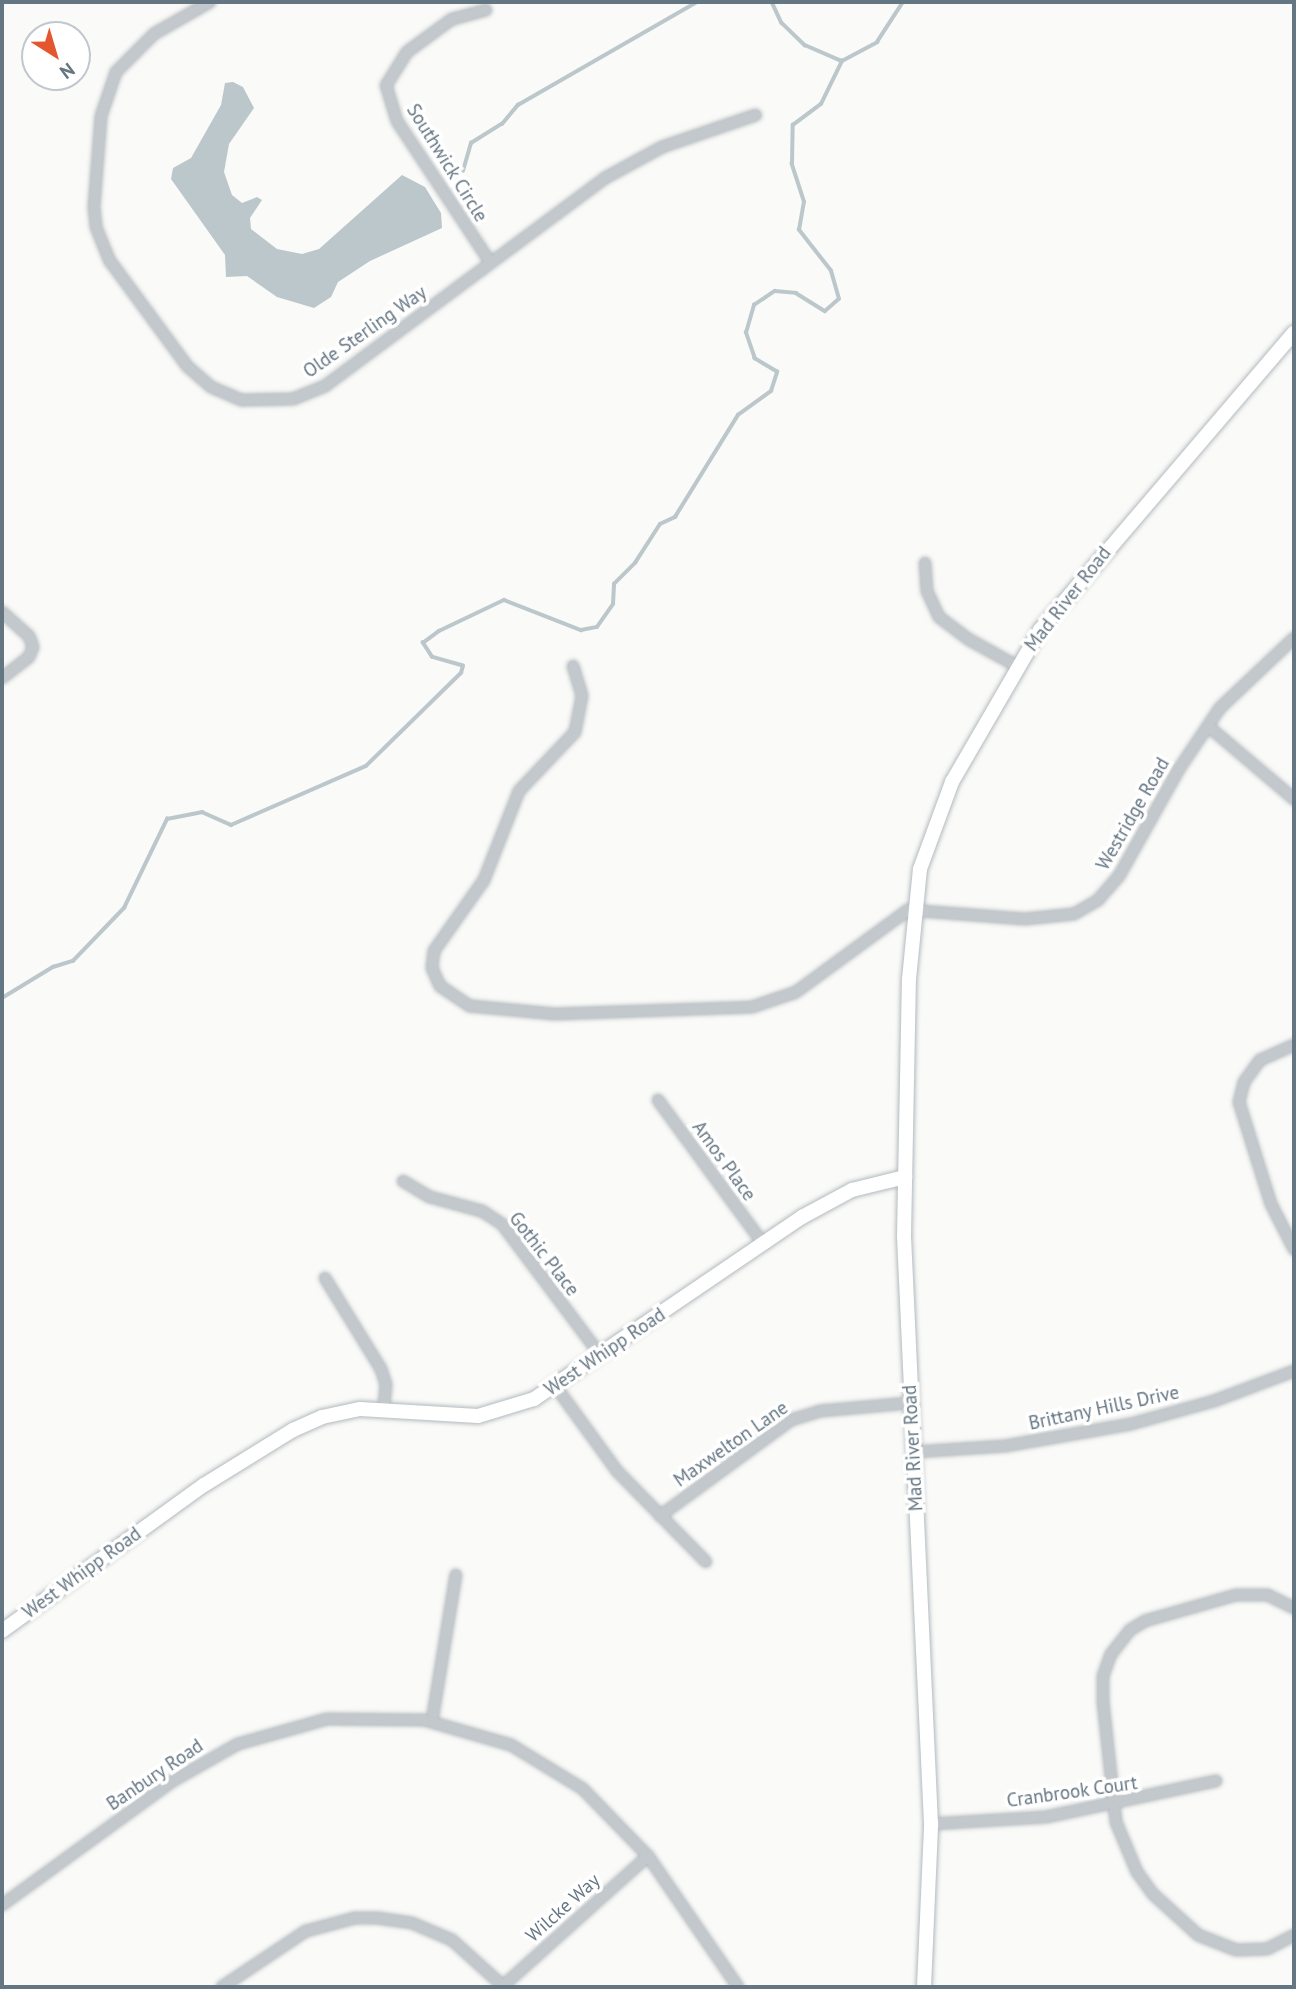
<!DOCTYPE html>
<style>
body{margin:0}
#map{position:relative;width:1296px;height:1989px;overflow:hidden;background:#fafaf8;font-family:"PT Sans",sans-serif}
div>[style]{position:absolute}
.water>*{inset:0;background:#bbc7cb}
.stream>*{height:3.5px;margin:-1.75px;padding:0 1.75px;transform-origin:1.75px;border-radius:1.75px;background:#bbc7cb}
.roads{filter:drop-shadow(0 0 2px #b3babf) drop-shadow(0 0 2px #b3babf)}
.street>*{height:10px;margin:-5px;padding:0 5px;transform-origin:5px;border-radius:5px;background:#c3c8cc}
.secondary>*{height:14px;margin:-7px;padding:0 7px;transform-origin:7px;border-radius:7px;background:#fff}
span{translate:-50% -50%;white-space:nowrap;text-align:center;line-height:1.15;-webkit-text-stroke:7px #fff;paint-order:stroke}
.street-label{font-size:19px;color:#657683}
.frame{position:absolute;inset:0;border:4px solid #657683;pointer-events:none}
.north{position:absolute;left:21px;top:21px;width:70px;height:70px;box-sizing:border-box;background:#fff;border:2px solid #c1c8cd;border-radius:50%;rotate:143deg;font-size:19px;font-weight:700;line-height:28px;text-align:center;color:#657683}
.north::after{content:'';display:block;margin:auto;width:24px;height:32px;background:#e4572e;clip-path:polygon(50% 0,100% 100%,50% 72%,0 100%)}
</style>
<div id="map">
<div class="water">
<div style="clip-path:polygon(233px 82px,243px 87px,254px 108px,229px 144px,224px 172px,232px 195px,242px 203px,257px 197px,262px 200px,250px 218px,251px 229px,277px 249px,302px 254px,319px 249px,402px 175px,425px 187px,441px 213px,442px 228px,370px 261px,338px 282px,331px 297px,314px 308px,277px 297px,247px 276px,226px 277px,225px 255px,171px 179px,173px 168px,191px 158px,221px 105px,225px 83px)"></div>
</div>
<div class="stream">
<div style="left:772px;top:2px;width:23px;rotate:65deg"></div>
<div style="left:782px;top:23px;width:32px;rotate:44deg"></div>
<div style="left:805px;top:45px;width:40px;rotate:23.4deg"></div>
<div style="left:842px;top:61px;width:40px;rotate:-28deg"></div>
<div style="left:877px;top:42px;width:48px;rotate:-57deg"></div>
<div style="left:463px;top:171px;width:29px;rotate:-74deg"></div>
<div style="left:471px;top:143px;width:36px;rotate:-32deg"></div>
<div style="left:502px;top:124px;width:25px;rotate:-50deg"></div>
<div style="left:518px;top:105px;width:207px;rotate:-29.9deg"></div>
<div style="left:2px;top:998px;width:60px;rotate:-31.3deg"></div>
<div style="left:53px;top:967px;width:21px;rotate:-17deg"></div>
<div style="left:73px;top:961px;width:74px;rotate:-46.1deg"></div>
<div style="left:124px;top:908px;width:99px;rotate:-64.2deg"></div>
<div style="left:167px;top:819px;width:36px;rotate:-11deg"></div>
<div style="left:202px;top:812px;width:32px;rotate:24deg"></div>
<div style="left:231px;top:825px;width:147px;rotate:-23.6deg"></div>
<div style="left:366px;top:766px;width:133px;rotate:-44.4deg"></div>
<div style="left:461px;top:673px;width:7px;rotate:-74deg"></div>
<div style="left:463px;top:666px;width:32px;rotate:-164deg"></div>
<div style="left:432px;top:657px;width:17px;rotate:-123deg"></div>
<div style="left:423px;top:643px;width:20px;rotate:-37deg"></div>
<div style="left:439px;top:631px;width:72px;rotate:-25.5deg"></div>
<div style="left:504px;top:600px;width:83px;rotate:21.3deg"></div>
<div style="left:581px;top:630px;width:16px;rotate:-11deg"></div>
<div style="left:597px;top:627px;width:28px;rotate:-55deg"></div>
<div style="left:613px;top:604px;width:20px;rotate:-87deg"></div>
<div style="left:614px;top:584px;width:30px;rotate:-45deg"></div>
<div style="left:635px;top:563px;width:46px;rotate:-57.3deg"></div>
<div style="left:660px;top:524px;width:17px;rotate:-25deg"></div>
<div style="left:675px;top:517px;width:120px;rotate:-58.3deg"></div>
<div style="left:738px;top:415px;width:41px;rotate:-36deg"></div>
<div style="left:771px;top:391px;width:20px;rotate:-72deg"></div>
<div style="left:777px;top:372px;width:26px;rotate:-149deg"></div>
<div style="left:755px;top:359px;width:28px;rotate:-109deg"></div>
<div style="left:746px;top:333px;width:29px;rotate:-74deg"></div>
<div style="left:754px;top:305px;width:25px;rotate:-34deg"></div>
<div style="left:775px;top:291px;width:21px;rotate:5deg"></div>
<div style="left:796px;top:293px;width:34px;rotate:32deg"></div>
<div style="left:825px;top:311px;width:18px;rotate:-41deg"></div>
<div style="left:839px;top:299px;width:29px;rotate:-106deg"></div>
<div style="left:831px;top:271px;width:52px;rotate:-128deg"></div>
<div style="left:799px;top:230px;width:28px;rotate:-80deg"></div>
<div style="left:804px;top:202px;width:40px;rotate:-108deg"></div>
<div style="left:792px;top:164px;width:39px;rotate:-89deg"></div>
<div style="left:793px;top:125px;width:35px;rotate:-37deg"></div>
<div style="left:821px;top:104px;width:48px;rotate:-64deg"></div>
</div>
<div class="roads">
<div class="street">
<div style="left:210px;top:2px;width:64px;rotate:150.3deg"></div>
<div style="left:154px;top:34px;width:54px;rotate:135deg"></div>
<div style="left:116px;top:72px;width:46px;rotate:108.8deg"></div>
<div style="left:101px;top:116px;width:91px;rotate:94.4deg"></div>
<div style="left:94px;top:207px;width:20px;rotate:84deg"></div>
<div style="left:96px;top:227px;width:37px;rotate:68deg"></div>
<div style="left:110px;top:261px;width:130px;rotate:53.7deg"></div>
<div style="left:187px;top:366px;width:32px;rotate:41deg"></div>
<div style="left:211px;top:387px;width:34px;rotate:23deg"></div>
<div style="left:242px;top:400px;width:51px;rotate:-1.1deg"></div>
<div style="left:293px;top:399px;width:35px;rotate:-22deg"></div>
<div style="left:325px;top:386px;width:349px;rotate:-36.6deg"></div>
<div style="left:605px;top:178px;width:65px;rotate:-28.5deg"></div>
<div style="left:662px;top:147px;width:99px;rotate:-18.8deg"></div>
<div style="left:486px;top:10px;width:35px;rotate:165deg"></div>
<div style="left:452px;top:19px;width:56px;rotate:143.7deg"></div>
<div style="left:407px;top:52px;width:39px;rotate:122deg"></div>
<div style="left:386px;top:85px;width:38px;rotate:73deg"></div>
<div style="left:397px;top:121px;width:169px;rotate:56.6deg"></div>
<div style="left:925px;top:563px;width:28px;rotate:86deg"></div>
<div style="left:927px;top:591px;width:29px;rotate:65deg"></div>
<div style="left:939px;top:617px;width:36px;rotate:37deg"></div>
<div style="left:968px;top:639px;width:56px;rotate:28.9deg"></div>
<div style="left:2px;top:612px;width:36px;rotate:42deg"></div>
<div style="left:29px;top:636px;width:12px;rotate:70deg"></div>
<div style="left:33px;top:647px;width:11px;rotate:112deg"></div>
<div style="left:29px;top:657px;width:34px;rotate:142deg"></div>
<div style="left:573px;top:666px;width:31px;rotate:73deg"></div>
<div style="left:582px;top:696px;width:37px;rotate:101deg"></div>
<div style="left:575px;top:732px;width:81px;rotate:133.5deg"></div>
<div style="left:519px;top:791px;width:96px;rotate:111.5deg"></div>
<div style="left:484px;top:880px;width:87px;rotate:125.2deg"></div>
<div style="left:434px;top:951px;width:17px;rotate:97deg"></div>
<div style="left:432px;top:968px;width:20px;rotate:66deg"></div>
<div style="left:440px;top:986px;width:36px;rotate:34deg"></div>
<div style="left:470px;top:1006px;width:85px;rotate:5.4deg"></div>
<div style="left:555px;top:1014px;width:197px;rotate:-2deg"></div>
<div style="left:752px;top:1007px;width:46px;rotate:-18.8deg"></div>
<div style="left:796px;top:992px;width:139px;rotate:-36.2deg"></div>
<div style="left:908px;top:910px;width:117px;rotate:4.4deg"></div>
<div style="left:1025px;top:919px;width:49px;rotate:-5.8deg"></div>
<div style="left:1074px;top:914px;width:28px;rotate:-30deg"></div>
<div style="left:1098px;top:900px;width:32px;rotate:-49deg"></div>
<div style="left:1119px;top:876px;width:123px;rotate:-60.7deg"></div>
<div style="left:1179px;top:769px;width:73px;rotate:-56.1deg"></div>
<div style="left:1220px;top:708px;width:102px;rotate:-43.4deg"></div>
<div style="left:1208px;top:726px;width:113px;rotate:40.3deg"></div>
<div style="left:1294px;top:1045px;width:37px;rotate:156deg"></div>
<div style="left:1260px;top:1060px;width:27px;rotate:126deg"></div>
<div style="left:1244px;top:1082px;width:21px;rotate:104deg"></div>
<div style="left:1239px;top:1102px;width:107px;rotate:72.6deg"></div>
<div style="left:1271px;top:1204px;width:51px;rotate:62.9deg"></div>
<div style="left:658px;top:1100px;width:176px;rotate:53.8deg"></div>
<div style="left:403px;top:1181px;width:31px;rotate:31deg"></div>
<div style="left:430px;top:1197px;width:54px;rotate:15.1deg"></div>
<div style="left:482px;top:1211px;width:24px;rotate:33deg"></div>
<div style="left:502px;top:1224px;width:165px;rotate:53.1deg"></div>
<div style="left:325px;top:1278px;width:107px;rotate:58.4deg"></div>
<div style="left:381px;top:1369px;width:16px;rotate:72deg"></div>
<div style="left:386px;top:1384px;width:25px;rotate:95deg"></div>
<div style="left:556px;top:1387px;width:104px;rotate:54deg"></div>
<div style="left:617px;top:1471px;width:127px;rotate:45.6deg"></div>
<div style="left:914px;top:1452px;width:91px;rotate:-3.8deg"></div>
<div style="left:1005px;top:1446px;width:128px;rotate:-9.9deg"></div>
<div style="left:1131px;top:1424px;width:86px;rotate:-15.5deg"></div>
<div style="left:1214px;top:1401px;width:85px;rotate:-20.6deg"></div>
<div style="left:660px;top:1516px;width:162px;rotate:-36.2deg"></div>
<div style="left:791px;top:1420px;width:30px;rotate:-17deg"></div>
<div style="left:820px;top:1411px;width:90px;rotate:-5.1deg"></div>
<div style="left:1294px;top:1608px;width:30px;rotate:-154deg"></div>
<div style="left:1267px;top:1595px;width:31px;rotate:180deg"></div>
<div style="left:1236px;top:1595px;width:95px;rotate:164.1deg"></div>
<div style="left:1145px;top:1621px;width:17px;rotate:149deg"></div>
<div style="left:1130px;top:1630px;width:31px;rotate:128deg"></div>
<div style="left:1111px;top:1654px;width:23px;rotate:110deg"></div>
<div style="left:1103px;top:1676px;width:26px;rotate:90deg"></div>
<div style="left:1103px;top:1702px;width:121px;rotate:83.8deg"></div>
<div style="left:1116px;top:1822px;width:54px;rotate:67.2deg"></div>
<div style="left:1137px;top:1872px;width:27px;rotate:54deg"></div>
<div style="left:1153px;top:1894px;width:61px;rotate:42.3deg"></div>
<div style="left:1198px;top:1935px;width:41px;rotate:21.5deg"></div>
<div style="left:1236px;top:1950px;width:31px;rotate:-2deg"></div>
<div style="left:1267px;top:1949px;width:30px;rotate:-27deg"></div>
<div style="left:432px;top:1721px;width:148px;rotate:-80.7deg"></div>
<div style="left:931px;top:1824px;width:115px;rotate:-3.5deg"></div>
<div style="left:1046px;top:1817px;width:174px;rotate:-12deg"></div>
<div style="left:2px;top:1905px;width:209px;rotate:-36deg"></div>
<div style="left:171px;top:1782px;width:77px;rotate:-29.6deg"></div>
<div style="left:238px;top:1744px;width:92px;rotate:-15.7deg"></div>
<div style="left:327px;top:1719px;width:97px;rotate:0.6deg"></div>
<div style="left:424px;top:1720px;width:91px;rotate:16deg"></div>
<div style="left:511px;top:1745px;width:84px;rotate:31.4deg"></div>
<div style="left:583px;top:1789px;width:93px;rotate:45.9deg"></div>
<div style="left:648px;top:1856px;width:159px;rotate:55.5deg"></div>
<div style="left:222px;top:1987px;width:101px;rotate:-33.7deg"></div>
<div style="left:306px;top:1931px;width:51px;rotate:-14.9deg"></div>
<div style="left:355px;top:1918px;width:22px"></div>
<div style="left:377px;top:1918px;width:35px;rotate:8deg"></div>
<div style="left:412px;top:1923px;width:43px;rotate:23deg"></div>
<div style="left:452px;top:1940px;width:69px;rotate:42deg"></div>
<div style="left:502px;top:1987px;width:196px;rotate:-41.9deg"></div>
</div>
<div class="secondary">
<div style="left:2px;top:1631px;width:249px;rotate:-35.9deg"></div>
<div style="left:204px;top:1485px;width:105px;rotate:-31.7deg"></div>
<div style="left:293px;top:1430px;width:32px;rotate:-24deg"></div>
<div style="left:322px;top:1417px;width:39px;rotate:-12deg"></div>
<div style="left:360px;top:1409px;width:118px;rotate:3.4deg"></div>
<div style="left:478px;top:1416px;width:59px;rotate:-16.9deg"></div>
<div style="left:534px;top:1399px;width:324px;rotate:-34.2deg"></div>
<div style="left:802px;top:1217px;width:57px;rotate:-28.4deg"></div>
<div style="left:852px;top:1190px;width:55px;rotate:-13.8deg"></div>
<div style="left:924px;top:1987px;width:163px;rotate:-87.5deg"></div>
<div style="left:931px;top:1824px;width:589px;rotate:-92.63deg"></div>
<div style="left:904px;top:1236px;width:257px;rotate:-88.9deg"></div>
<div style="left:909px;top:979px;width:111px;rotate:-84.3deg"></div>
<div style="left:920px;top:869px;width:93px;rotate:-69.8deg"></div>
<div style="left:952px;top:782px;width:176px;rotate:-59.9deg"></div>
<div style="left:1040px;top:630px;width:391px;rotate:-49.5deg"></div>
</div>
</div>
<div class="street-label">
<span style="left:447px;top:163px;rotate:58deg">Southwick Circle</span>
<span style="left:365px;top:332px;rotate:-35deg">Olde Sterling Way</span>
<span style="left:1068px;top:599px;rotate:-52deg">Mad River Road</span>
<span style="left:1133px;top:814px;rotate:-60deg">Westridge Road</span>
<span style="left:724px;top:1161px;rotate:54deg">Amos Place</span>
<span style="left:544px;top:1254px;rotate:52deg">Gothic Place</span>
<span style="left:605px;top:1352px;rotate:-34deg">West Whipp Road</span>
<span style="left:1104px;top:1408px;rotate:-12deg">Brittany Hills Drive</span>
<span style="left:731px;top:1444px;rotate:-35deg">Maxwelton Lane</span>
<span style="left:913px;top:1448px;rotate:-93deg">Mad River Road</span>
<span style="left:82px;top:1573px;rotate:-36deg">West Whipp Road</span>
<span style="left:155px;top:1775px;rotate:-34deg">Banbury Road</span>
<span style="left:1072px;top:1792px;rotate:-8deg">Cranbrook Court</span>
<span style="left:563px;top:1908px;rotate:-42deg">Wilcke Way</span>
</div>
<div class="frame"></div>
<div class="north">N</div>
</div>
